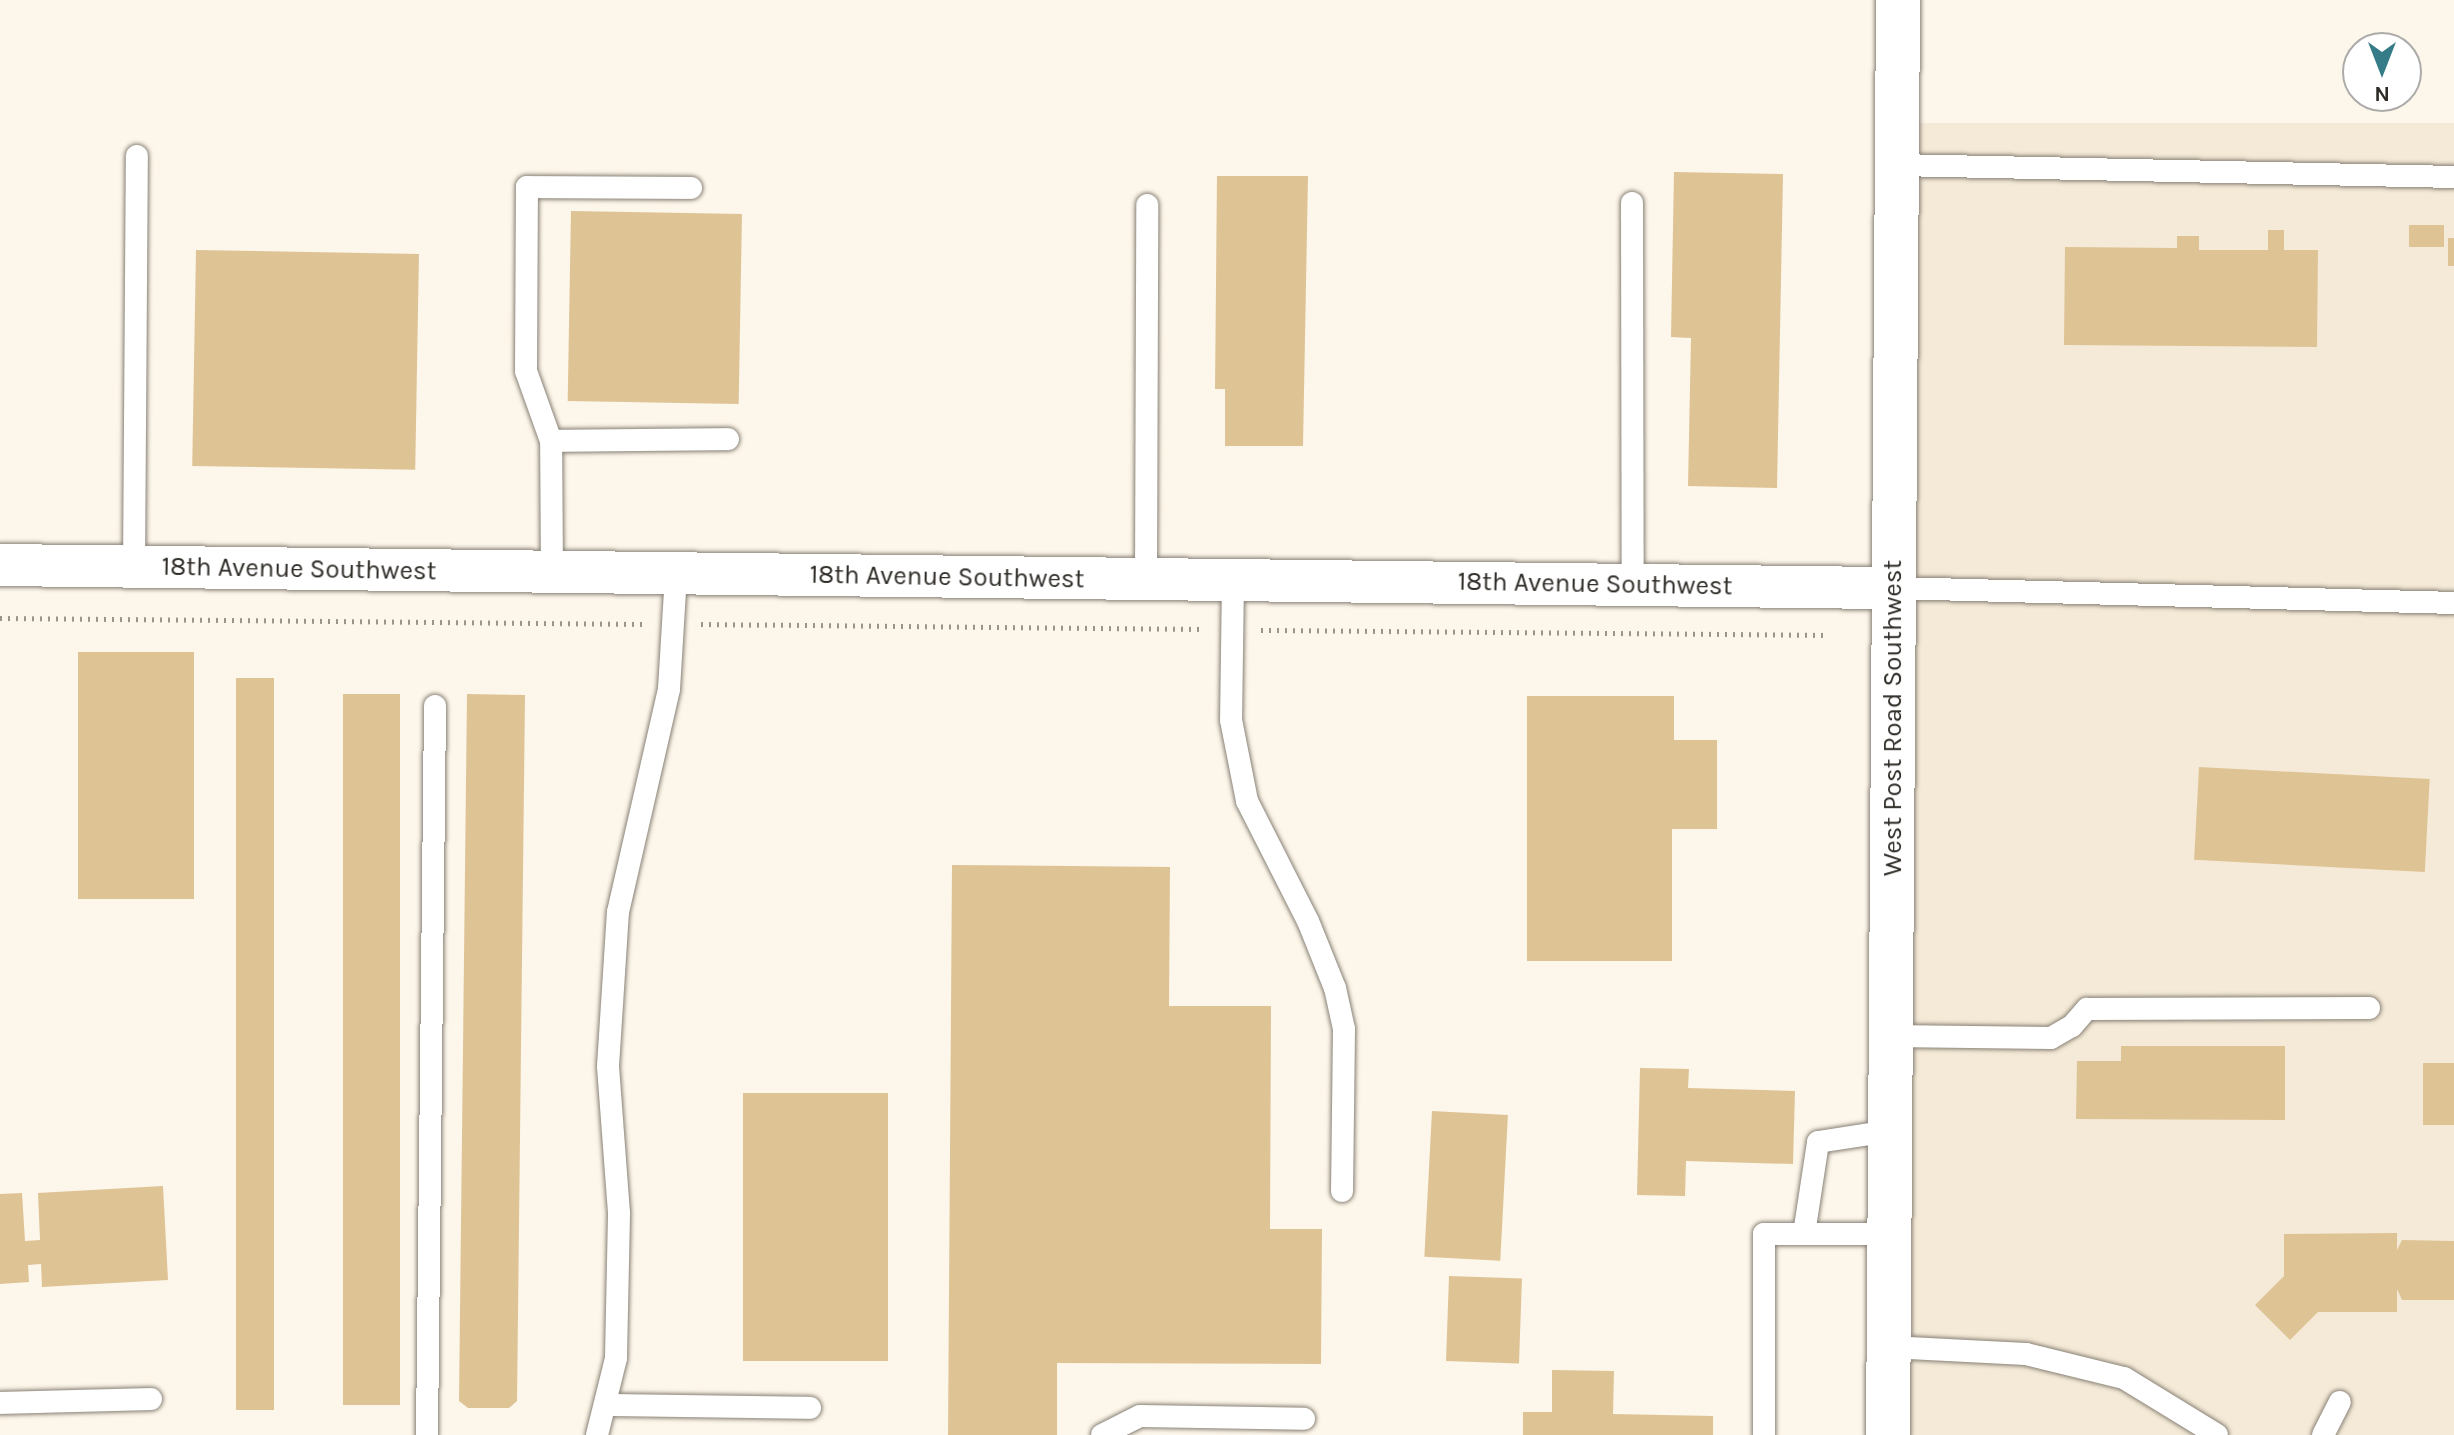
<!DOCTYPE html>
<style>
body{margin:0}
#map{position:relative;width:2454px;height:1435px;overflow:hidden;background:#fdf6ea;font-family:Karla,sans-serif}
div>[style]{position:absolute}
.built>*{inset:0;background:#f5ead7;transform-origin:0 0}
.building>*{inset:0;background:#dec395;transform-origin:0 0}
.path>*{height:5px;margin-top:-2.5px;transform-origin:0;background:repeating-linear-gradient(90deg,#9a958c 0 2px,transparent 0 8px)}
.roads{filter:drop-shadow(0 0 2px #888176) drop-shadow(0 0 2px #888176)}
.lane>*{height:22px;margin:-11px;padding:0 11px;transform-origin:11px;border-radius:11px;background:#fff}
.street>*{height:42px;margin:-21px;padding:0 21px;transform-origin:21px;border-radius:21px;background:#fff}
.secondary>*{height:44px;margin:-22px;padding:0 22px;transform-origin:22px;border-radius:22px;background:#fff}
span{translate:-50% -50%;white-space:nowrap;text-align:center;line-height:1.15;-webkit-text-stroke:7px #fff;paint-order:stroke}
.street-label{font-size:26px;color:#2f2c27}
.north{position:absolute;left:2342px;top:32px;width:80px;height:80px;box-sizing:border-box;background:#fff;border:2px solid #acaba9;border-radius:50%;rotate:180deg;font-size:22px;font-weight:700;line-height:32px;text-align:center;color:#2f2c27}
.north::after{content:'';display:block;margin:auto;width:28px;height:36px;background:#367c88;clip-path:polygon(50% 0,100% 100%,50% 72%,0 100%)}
</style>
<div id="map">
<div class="built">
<div style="left:1897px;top:123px;width:557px;height:1312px"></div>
</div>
<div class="building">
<div style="clip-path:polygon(1674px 172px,1783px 174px,1777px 488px,1688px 486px,1691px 338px,1671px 337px)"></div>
<div style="clip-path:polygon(1217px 176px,1308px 176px,1303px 446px,1225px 446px,1225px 389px,1215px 389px)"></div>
<div style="left:571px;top:211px;width:171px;height:190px;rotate:1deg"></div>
<div style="left:2409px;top:225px;width:35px;height:22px"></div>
<div style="clip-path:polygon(2268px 230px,2284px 230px,2284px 250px,2318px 250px,2317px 347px,2064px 345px,2065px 247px,2177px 248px,2177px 236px,2199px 236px,2199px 250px,2268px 250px)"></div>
<div style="left:2448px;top:238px;width:6px;height:28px"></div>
<div style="left:196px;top:250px;width:223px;height:216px;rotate:1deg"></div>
<div style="left:194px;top:652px;width:247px;height:116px;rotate:90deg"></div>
<div style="left:236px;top:678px;width:38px;height:732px"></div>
<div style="left:343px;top:694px;width:57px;height:711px"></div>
<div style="clip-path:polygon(467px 694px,525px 695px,517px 1401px,509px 1408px,468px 1408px,459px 1401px)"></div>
<div style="clip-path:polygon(1527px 696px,1674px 696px,1674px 740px,1717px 740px,1717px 829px,1672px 829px,1672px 961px,1527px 961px)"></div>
<div style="left:2199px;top:767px;width:231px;height:93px;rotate:3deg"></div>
<div style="clip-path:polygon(952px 865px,1170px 867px,1169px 1006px,1271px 1006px,1270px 1229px,1322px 1229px,1321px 1364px,1057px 1363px,1057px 1435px,948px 1435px)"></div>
<div style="clip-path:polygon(2121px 1046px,2285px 1046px,2285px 1120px,2076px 1119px,2077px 1061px,2121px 1061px)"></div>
<div style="left:2423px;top:1063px;width:31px;height:62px"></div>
<div style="clip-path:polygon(1640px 1068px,1689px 1069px,1688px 1088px,1795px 1091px,1793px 1164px,1686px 1161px,1685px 1196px,1637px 1195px)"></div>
<div style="left:743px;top:1093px;width:145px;height:268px"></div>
<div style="left:1432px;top:1111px;width:76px;height:146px;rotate:3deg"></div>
<div style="clip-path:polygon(163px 1186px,168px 1280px,42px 1287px,41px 1264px,28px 1265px,29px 1282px,0 1284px,0 1194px,22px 1193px,25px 1241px,40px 1240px,38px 1193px)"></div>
<div style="clip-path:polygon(2397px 1233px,2397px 1250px,2402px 1240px,2454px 1241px,2454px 1300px,2402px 1300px,2397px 1289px,2397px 1312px,2318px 1312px,2290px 1340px,2255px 1305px,2284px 1276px,2284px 1234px)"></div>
<div style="left:1449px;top:1276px;width:73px;height:85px;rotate:2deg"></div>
<div style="clip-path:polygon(1552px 1370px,1614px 1371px,1613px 1414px,1713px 1416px,1713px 1435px,1523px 1435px,1523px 1412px,1552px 1412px)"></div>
</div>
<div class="path">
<div style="left:0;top:618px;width:643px;rotate:0.53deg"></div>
<div style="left:701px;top:624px;width:502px;rotate:0.57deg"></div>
<div style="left:1261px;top:630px;width:567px;rotate:0.51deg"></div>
</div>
<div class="roads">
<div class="lane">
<div style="left:1897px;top:165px;width:557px;rotate:1.23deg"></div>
<div style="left:1632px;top:203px;width:382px;rotate:89.9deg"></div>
<div style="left:551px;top:441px;width:177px;rotate:-0.6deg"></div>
<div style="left:134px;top:567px;width:411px;rotate:-89.6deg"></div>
<div style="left:552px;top:572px;width:131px;rotate:-90.4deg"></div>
<div style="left:551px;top:441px;width:74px;rotate:-109.7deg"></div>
<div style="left:526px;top:371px;width:184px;rotate:-89.7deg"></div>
<div style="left:527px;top:187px;width:164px;rotate:0.3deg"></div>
<div style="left:1146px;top:579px;width:374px;rotate:-89.8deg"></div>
<div style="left:1233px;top:580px;width:140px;rotate:90.8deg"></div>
<div style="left:1231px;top:720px;width:83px;rotate:78.8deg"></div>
<div style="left:1247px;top:801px;width:135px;rotate:63.1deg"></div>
<div style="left:1308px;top:921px;width:72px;rotate:68.1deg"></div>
<div style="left:1335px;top:988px;width:42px;rotate:77.6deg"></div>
<div style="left:1344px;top:1029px;width:162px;rotate:90.7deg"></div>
<div style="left:1894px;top:588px;width:560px;rotate:1.53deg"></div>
<div style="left:1891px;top:1036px;width:160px;rotate:0.7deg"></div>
<div style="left:2051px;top:1038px;width:24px;rotate:-30deg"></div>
<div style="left:2072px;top:1026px;width:23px;rotate:-49deg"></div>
<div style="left:2087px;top:1009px;width:282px;rotate:-0.2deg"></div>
<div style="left:1804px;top:1234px;width:93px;rotate:-81.3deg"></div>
<div style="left:1818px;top:1142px;width:73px;rotate:-8.7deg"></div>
<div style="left:1889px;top:1347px;width:137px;rotate:2.9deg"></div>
<div style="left:2026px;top:1354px;width:101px;rotate:13.8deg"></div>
<div style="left:2124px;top:1378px;width:109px;rotate:31.5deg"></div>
<div style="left:0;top:1403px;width:151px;rotate:-1.5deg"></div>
<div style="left:605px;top:1405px;width:205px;rotate:0.8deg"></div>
<div style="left:427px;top:1435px;width:729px;rotate:-89.37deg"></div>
<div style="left:597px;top:1435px;width:79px;rotate:-76.1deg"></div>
<div style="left:616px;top:1358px;width:145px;rotate:-88.8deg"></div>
<div style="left:619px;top:1213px;width:147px;rotate:-94.3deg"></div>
<div style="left:608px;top:1066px;width:154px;rotate:-86.3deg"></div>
<div style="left:618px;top:912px;width:229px;rotate:-77.1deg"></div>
<div style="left:669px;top:689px;width:116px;rotate:-86.5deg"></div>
<div style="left:1102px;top:1435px;width:42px;rotate:-26.6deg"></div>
<div style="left:1140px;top:1416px;width:164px;rotate:1deg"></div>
<div style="left:1764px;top:1435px;width:201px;rotate:-90deg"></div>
<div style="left:1764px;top:1234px;width:125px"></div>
<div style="left:2323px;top:1435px;width:37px;rotate:-63deg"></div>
</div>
<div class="street">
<div style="left:0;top:565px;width:1894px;rotate:0.7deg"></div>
</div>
<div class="secondary">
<div style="left:1888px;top:1435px;width:1435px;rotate:-89.6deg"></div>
</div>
</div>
<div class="street-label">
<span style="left:299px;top:569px;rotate:1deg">18th Avenue Southwest</span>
<span style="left:947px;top:577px;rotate:1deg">18th Avenue Southwest</span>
<span style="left:1595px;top:584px;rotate:1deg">18th Avenue Southwest</span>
<span style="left:1893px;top:718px;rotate:-90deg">West Post Road Southwest</span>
</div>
<div class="north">N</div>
</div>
